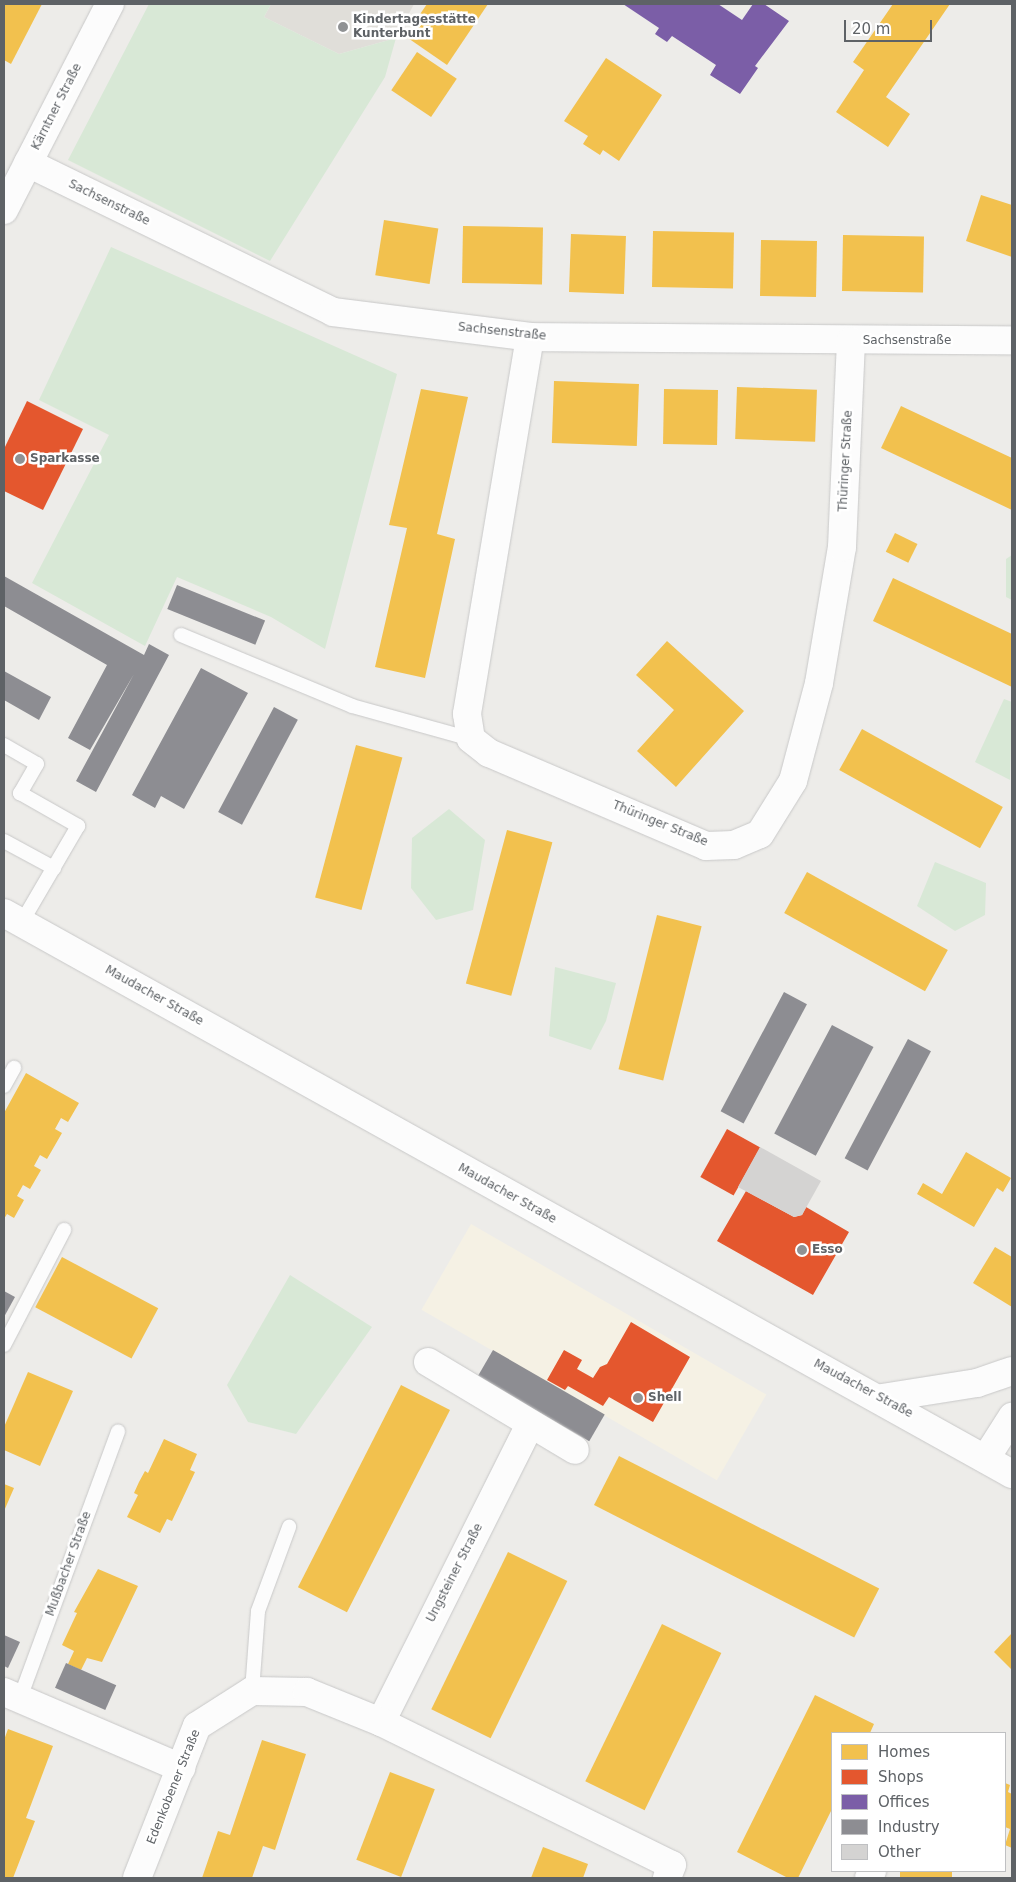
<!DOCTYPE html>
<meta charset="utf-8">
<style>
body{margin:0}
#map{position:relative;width:1016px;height:1882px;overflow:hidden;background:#edece9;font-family:"DejaVu Sans",sans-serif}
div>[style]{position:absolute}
.commercial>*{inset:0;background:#f5f1e4;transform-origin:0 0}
.education>*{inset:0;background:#e0ded9}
.green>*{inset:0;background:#d8e8d6}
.homes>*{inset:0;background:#f2c14e;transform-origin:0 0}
.shops>*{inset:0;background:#e4572e;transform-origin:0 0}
.offices>*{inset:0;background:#7b5ea7}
.industry>*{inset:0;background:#8d8d92;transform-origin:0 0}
.building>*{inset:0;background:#d4d3d2}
.roads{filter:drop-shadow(0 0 1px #c8c8c8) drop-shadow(0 0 1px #c8c8c8)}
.service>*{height:14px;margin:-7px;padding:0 7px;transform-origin:7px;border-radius:7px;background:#fcfcfc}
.minor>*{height:28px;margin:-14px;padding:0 14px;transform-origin:14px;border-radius:14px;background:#fcfcfc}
.secondary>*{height:28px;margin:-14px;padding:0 14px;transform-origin:14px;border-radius:14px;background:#fcfcfc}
.dots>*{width:14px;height:14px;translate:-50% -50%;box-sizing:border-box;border:2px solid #fff;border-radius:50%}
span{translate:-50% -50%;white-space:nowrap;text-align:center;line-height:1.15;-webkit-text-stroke:5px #fff;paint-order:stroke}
.poi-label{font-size:12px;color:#5e6266;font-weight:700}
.left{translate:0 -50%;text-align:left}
.street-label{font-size:12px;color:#5e6266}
.frame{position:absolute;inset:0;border:5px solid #5e6266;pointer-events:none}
.legend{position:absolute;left:831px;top:1732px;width:175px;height:140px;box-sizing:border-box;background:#fff;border:1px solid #bfc0c2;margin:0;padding:6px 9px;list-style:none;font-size:15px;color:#5e6266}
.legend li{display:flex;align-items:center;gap:10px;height:25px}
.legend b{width:25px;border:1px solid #bfc0c2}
.scale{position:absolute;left:844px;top:20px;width:88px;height:22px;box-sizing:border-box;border:2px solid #5e6266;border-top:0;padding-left:6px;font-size:15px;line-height:18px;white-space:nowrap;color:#5e6266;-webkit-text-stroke:4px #fff;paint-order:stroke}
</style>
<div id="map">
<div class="commercial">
<div style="left:471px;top:1224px;width:341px;height:99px;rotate:30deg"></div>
</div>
<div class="education">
<div style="clip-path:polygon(271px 4px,414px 4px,396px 38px,339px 54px,264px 17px)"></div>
</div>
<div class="green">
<div style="clip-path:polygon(149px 4px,271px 4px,264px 17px,339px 54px,396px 38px,385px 77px,270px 261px,68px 160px)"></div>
<div style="clip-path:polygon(111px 247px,397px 374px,325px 649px,271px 617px,177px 577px,145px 646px,32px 583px,109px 435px,39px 400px)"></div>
<div style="clip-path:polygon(1012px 555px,1012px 600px,1006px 597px,1006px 559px)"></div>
<div style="clip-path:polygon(1004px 699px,1012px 702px,1010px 780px,975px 762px)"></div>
<div style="clip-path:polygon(449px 809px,485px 840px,473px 910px,436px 920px,411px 888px,412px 838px)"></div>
<div style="clip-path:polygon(935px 862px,986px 883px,985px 915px,955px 931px,917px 906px)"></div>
<div style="clip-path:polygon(555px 967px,616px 983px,606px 1021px,591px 1050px,549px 1036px)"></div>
<div style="clip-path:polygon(290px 1275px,372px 1327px,296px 1434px,248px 1422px,227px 1385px)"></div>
</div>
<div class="homes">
<div style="clip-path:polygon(4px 4px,42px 4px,11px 64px,4px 60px)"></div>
<div style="clip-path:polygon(427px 4px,488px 4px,447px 65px,405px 36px)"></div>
<div style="clip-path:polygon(893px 4px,950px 4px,886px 97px,910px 114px,888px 147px,836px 112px,864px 70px,853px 62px)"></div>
<div style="left:417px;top:52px;width:48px;height:46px;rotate:34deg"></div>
<div style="clip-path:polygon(606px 58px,662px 95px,619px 161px,603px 150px,600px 155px,583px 144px,588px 136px,564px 121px)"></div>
<div style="clip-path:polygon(981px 195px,1012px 205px,1012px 257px,966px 241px)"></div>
<div style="left:384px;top:220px;width:55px;height:56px;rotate:9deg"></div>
<div style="left:463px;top:226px;width:80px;height:57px;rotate:1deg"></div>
<div style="left:653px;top:231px;width:81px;height:56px;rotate:1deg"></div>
<div style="left:571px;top:234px;width:55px;height:58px;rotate:2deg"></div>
<div style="left:843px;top:235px;width:81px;height:56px;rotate:1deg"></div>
<div style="left:761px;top:240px;width:56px;height:56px;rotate:1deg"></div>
<div style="left:554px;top:381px;width:85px;height:62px;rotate:2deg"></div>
<div style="left:737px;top:387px;width:80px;height:52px;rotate:2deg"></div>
<div style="clip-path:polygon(421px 389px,468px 397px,437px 534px,455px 539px,425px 678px,375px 667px,407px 528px,389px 525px)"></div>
<div style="left:664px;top:389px;width:54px;height:55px;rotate:1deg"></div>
<div style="clip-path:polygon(901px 406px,1012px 458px,1012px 510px,881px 448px)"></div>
<div style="left:895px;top:533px;width:25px;height:21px;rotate:26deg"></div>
<div style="clip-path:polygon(893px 578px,1012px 634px,1012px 687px,873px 621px)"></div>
<div style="clip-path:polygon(667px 641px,744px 711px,676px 787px,637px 751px,674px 710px,636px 675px)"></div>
<div style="left:862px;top:729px;width:161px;height:47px;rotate:29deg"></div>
<div style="left:356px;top:745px;width:48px;height:158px;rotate:15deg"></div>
<div style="left:507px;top:830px;width:47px;height:159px;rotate:15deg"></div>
<div style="left:807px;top:872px;width:161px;height:47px;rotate:29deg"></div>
<div style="left:657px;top:915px;width:46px;height:159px;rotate:14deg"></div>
<div style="clip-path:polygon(26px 1073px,79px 1103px,68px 1122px,61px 1118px,55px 1129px,62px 1133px,47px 1159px,40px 1155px,34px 1166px,41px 1170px,30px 1189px,23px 1185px,17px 1196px,24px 1200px,14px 1218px,7px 1214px,4px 1219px,4px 1113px)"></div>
<div style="clip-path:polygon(966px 1152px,1011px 1178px,1003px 1192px,997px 1188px,974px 1227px,917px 1194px,923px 1183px,942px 1194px)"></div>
<div style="clip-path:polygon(995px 1247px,1012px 1257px,1012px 1307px,973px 1283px)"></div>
<div style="left:62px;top:1257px;width:109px;height:57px;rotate:28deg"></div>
<div style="clip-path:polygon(28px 1372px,73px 1391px,40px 1466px,4px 1450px,4px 1427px)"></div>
<div style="left:401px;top:1385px;width:55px;height:227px;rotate:27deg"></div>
<div style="clip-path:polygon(164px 1439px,197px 1454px,190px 1470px,195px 1472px,181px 1502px,172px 1521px,167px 1519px,160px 1533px,127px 1517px,138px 1495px,134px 1493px,139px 1482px,145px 1471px,148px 1473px)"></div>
<div style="left:619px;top:1456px;width:292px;height:55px;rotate:27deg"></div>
<div style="clip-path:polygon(4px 1484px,14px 1488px,4px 1511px)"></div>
<div style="left:508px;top:1552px;width:66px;height:175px;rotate:26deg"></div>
<div style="clip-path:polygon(98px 1569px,138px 1586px,102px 1662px,87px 1658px,81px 1670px,68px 1664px,74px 1651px,62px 1645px,77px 1613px,74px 1612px)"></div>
<div style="left:662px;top:1624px;width:66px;height:175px;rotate:26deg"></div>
<div style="clip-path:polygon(1012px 1633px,1012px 1670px,994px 1652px)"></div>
<div style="clip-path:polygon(815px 1695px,874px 1724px,870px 1733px,832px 1733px,832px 1809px,798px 1878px,788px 1878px,737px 1852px)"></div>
<div style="clip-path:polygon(8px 1729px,53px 1746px,26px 1818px,35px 1821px,13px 1878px,4px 1878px,4px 1740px)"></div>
<div style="clip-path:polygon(262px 1740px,306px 1754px,275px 1850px,263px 1846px,252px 1878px,202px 1878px,218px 1831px,230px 1835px)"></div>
<div style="left:390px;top:1772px;width:48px;height:94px;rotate:21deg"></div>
<div style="clip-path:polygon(1005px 1783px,1010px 1785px,1008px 1792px,1012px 1794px,1012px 1848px,1005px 1845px,1010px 1829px,1005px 1827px)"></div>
<div style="clip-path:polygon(543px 1847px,588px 1864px,583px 1878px,531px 1878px)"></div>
<div style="left:900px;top:1871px;width:52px;height:8px"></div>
</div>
<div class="shops">
<div style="clip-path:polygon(27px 401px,83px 429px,43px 510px,4px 491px,4px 449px)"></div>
<div style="left:727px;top:1129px;width:38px;height:55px;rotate:29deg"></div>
<div style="clip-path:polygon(746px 1191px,794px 1217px,802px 1215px,806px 1207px,849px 1232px,813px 1295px,717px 1241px)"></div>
<div style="clip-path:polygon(631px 1322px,690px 1357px,653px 1422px,609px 1397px,603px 1406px,568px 1386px,565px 1390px,547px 1380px,564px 1350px,582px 1360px,577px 1369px,593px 1378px,600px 1367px,607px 1364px)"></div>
</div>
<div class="offices">
<div style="clip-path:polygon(623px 4px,718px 4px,742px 20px,753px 4px,764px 4px,789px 21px,755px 66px,758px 68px,740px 94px,710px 75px,716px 65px,672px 36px,667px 42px,655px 34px,659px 28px)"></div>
</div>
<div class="industry">
<div style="clip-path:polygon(4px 576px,144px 655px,149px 644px,169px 655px,96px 792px,76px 781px,134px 674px,90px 750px,68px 738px,107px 665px,4px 606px)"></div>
<div style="left:177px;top:585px;width:95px;height:26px;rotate:22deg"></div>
<div style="clip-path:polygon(201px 668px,248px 693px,184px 809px,161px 796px,155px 808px,132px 795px)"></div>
<div style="clip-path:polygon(4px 671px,51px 697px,39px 720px,4px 700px)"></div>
<div style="left:274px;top:707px;width:27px;height:119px;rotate:28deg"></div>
<div style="left:784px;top:992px;width:26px;height:135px;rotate:28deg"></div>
<div style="left:832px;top:1025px;width:47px;height:123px;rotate:28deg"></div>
<div style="left:908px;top:1039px;width:26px;height:135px;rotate:28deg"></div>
<div style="clip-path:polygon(4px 1291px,15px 1297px,4px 1317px)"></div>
<div style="left:493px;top:1350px;width:129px;height:31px;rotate:30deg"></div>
<div style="clip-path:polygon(4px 1635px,20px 1642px,8px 1668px,4px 1666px)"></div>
<div style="left:66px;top:1663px;width:55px;height:27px;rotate:24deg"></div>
</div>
<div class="building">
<div style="clip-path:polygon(760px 1147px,821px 1181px,802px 1215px,794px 1217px,738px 1187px)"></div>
</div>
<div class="roads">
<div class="service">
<div style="left:181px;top:635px;width:185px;rotate:22.5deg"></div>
<div style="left:352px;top:706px;width:123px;rotate:15.5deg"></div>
<div style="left:4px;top:745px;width:38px;rotate:30deg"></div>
<div style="left:37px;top:764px;width:34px;rotate:120deg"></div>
<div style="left:20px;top:793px;width:67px;rotate:29.6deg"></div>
<div style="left:78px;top:826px;width:111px;rotate:120.3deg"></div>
<div style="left:4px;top:841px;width:57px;rotate:28.4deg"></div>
<div style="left:4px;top:1086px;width:21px;rotate:-61deg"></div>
<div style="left:4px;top:1345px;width:130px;rotate:-62.4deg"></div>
<div style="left:252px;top:1691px;width:80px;rotate:-85.7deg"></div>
<div style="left:258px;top:1611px;width:90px;rotate:-69.7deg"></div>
<div style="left:20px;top:1698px;width:284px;rotate:-69.8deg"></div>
</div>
<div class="minor">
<div style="left:28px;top:163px;width:339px;rotate:26deg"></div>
<div style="left:333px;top:312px;width:199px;rotate:7.2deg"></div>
<div style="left:530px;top:337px;width:482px;rotate:0.4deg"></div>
<div style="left:4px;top:210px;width:232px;rotate:-62.8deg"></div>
<div style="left:530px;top:337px;width:382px;rotate:99.5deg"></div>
<div style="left:467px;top:714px;width:25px;rotate:81deg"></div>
<div style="left:471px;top:739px;width:23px;rotate:38deg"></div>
<div style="left:489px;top:753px;width:236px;rotate:23.2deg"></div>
<div style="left:706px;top:846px;width:28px;rotate:-2deg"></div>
<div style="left:734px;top:845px;width:28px;rotate:-23deg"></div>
<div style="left:760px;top:834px;width:62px;rotate:-58.1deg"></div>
<div style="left:793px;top:781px;width:101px;rotate:-75.1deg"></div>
<div style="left:819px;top:683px;width:138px;rotate:-80.4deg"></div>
<div style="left:842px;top:547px;width:206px;rotate:-87.5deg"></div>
<div style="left:428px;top:1362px;width:171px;rotate:30.9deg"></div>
<div style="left:882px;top:1398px;width:96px;rotate:-9deg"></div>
<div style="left:977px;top:1383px;width:37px;rotate:-19deg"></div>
<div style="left:986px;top:1458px;width:49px;rotate:-57.6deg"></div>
<div style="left:4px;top:1692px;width:193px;rotate:23.2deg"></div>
<div style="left:381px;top:1722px;width:333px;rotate:-63.4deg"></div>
<div style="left:137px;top:1878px;width:163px;rotate:-68.5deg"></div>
<div style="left:197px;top:1726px;width:65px;rotate:-32.5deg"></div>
<div style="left:252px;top:1691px;width:55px;rotate:1deg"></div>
<div style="left:307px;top:1692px;width:80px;rotate:22.1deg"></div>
<div style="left:381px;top:1722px;width:324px;rotate:26.2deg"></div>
<div style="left:672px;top:1865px;width:14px;rotate:111deg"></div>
<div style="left:869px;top:1878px;width:8px;rotate:-67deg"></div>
</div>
<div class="secondary">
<div style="left:4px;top:913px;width:1154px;rotate:29.1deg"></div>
</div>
</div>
<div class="dots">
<div style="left:343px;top:27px;background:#909294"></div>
<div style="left:20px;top:459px;background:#909294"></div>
<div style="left:802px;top:1250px;background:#909294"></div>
<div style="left:638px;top:1398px;background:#909294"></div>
</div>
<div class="poi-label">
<span class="left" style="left:353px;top:27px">Kindertagesstätte<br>Kunterbunt</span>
<span class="left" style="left:30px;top:459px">Sparkasse</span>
<span class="left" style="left:812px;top:1250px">Esso</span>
<span class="left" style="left:648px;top:1398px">Shell</span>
</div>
<div class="street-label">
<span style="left:57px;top:107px;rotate:-63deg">Kärntner Straße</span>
<span style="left:109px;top:203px;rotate:26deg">Sachsenstraße</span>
<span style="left:502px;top:332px;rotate:6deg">Sachsenstraße</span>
<span style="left:907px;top:341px">Sachsenstraße</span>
<span style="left:846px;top:461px;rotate:-87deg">Thüringer Straße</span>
<span style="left:660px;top:824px;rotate:22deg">Thüringer Straße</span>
<span style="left:154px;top:996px;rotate:29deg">Maudacher Straße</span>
<span style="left:507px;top:1194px;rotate:29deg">Maudacher Straße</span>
<span style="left:863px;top:1389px;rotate:28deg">Maudacher Straße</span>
<span style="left:69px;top:1564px;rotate:-70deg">Mußbacher Straße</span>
<span style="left:455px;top:1573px;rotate:-63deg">Ungsteiner Straße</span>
<span style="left:174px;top:1787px;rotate:-68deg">Edenkobener Straße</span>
</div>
<div class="frame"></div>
<ul class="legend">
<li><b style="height:14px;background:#f2c14e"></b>Homes</li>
<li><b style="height:14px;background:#e4572e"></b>Shops</li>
<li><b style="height:14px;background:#7b5ea7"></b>Offices</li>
<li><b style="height:14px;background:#8d8d92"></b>Industry</li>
<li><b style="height:14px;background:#d4d3d2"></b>Other</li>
</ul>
<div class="scale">20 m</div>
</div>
